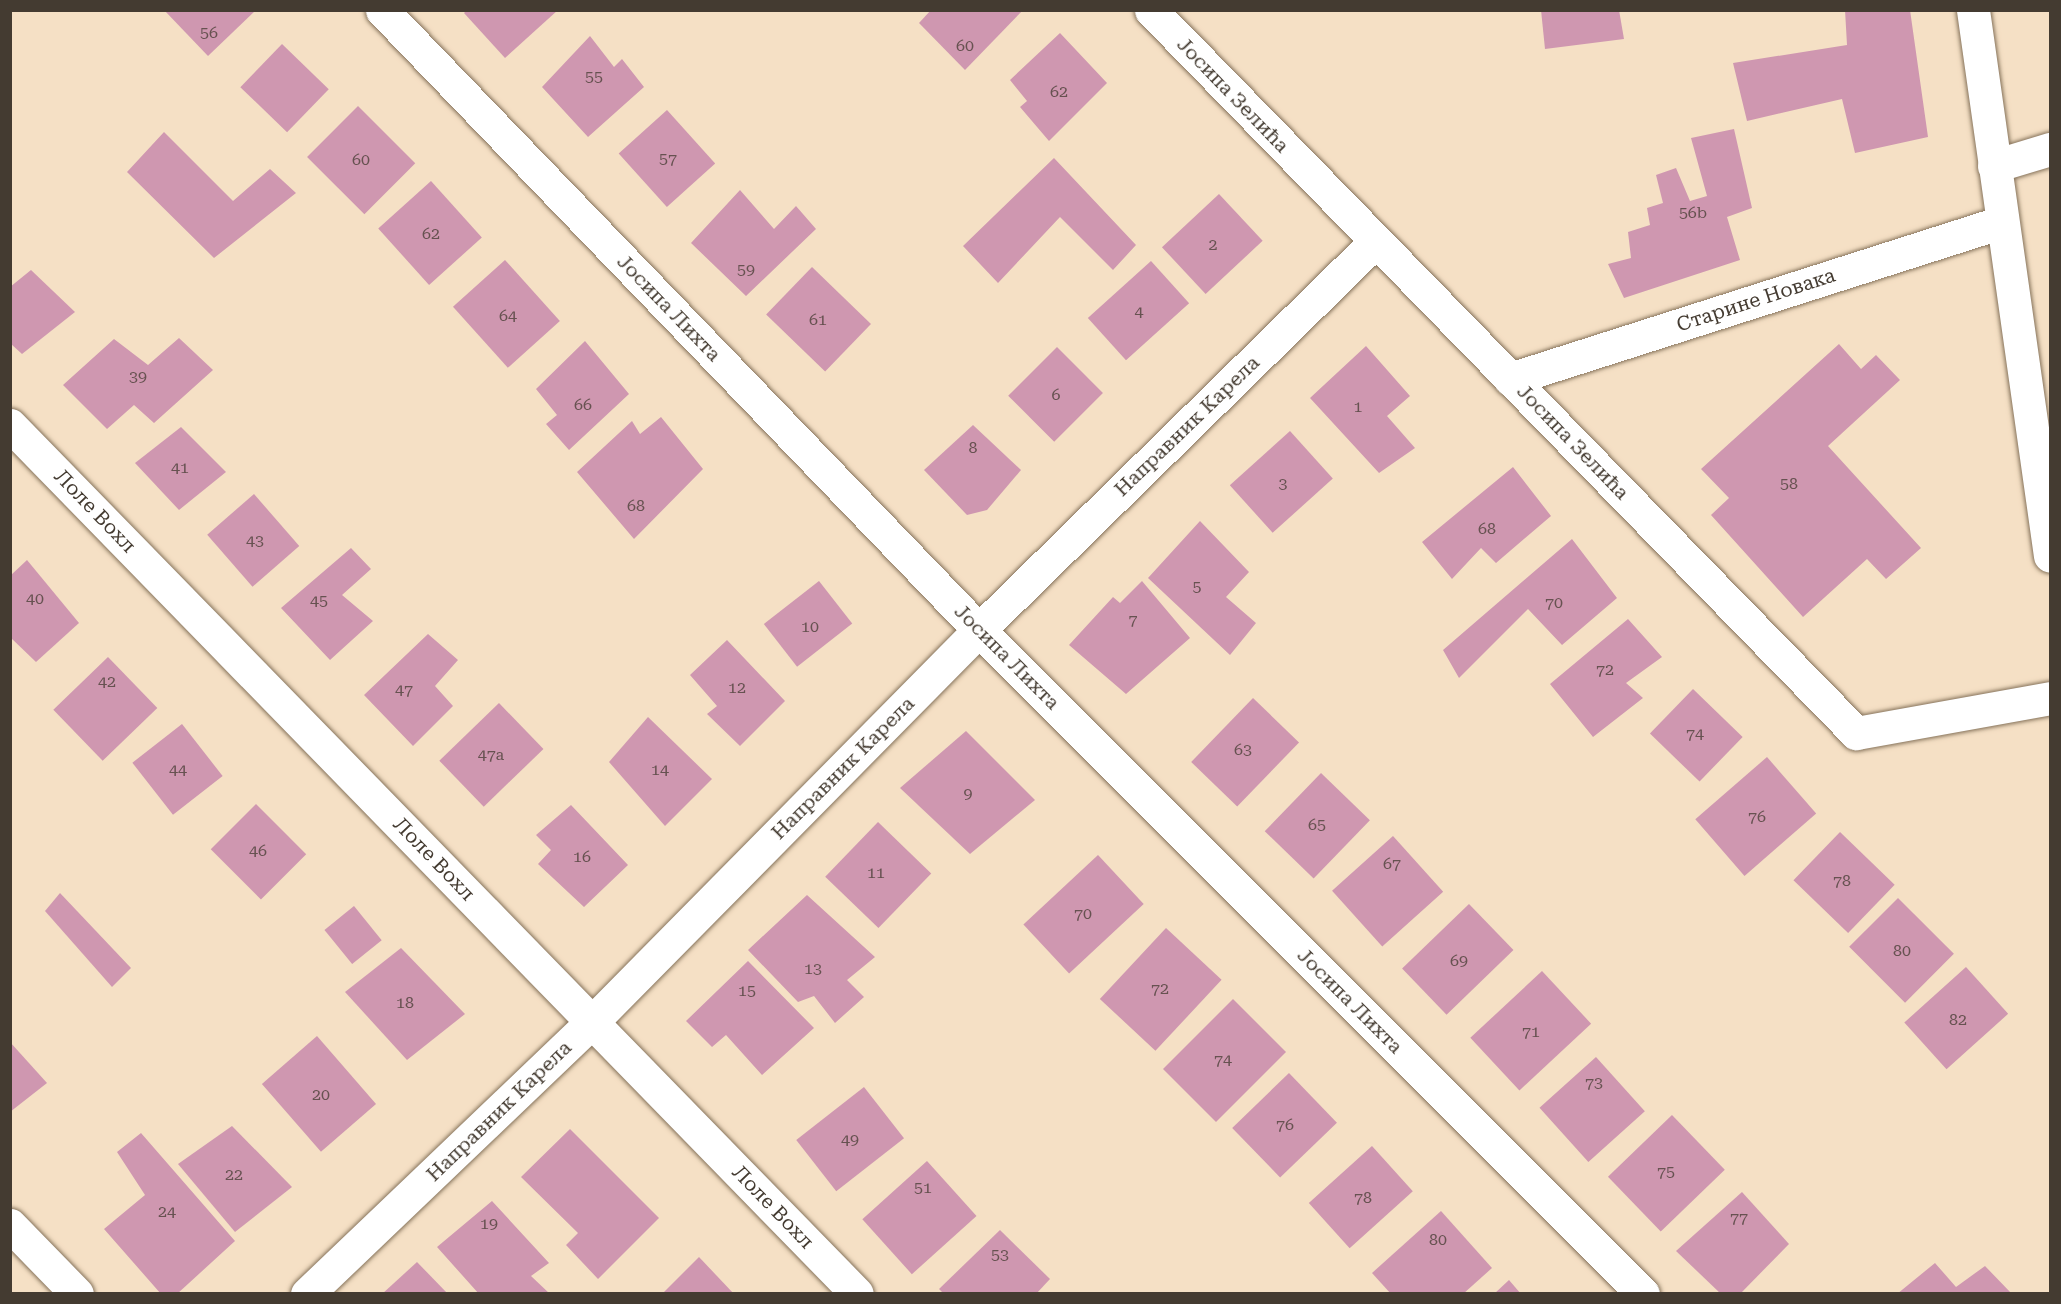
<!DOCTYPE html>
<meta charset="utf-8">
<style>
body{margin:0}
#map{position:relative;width:2061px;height:1304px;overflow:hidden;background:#f5e0c5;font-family:"Roboto Serif",serif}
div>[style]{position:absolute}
.building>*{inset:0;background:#cf97b0;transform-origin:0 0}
.roads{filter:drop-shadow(0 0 2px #86735b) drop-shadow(0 0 2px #86735b)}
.minor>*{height:33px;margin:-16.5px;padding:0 16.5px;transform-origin:16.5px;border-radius:16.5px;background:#fff}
span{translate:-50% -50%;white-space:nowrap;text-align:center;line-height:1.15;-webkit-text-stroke:4.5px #fff;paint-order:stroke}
.number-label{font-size:16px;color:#675251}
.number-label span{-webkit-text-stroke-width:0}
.street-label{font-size:20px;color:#443b31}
.frame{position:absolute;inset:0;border:12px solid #443b31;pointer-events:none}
</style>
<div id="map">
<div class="building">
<div style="clip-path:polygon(164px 10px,256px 10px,208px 56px)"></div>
<div style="clip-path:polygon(467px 10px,558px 10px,505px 58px,464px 13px)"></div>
<div style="clip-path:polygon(931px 10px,1023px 10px,965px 70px,919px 23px)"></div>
<div style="clip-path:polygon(1541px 10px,1619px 10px,1624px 39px,1545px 49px)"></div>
<div style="clip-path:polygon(1845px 10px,1910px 10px,1928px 137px,1855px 153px,1842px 99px,1747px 121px,1733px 63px,1847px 45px)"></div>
<div style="clip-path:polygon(1060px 33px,1107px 83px,1049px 141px,1020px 107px,1027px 101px,1010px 80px)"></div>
<div style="clip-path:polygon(590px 36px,614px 67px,622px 59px,644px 87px,588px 137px,542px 87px)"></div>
<div style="left:282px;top:44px;width:65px;height:60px;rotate:44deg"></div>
<div style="left:358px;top:106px;width:81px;height:72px;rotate:45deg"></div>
<div style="left:667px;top:110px;width:72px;height:65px;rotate:48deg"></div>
<div style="clip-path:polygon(1734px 129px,1752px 208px,1727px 217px,1740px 260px,1624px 298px,1608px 264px,1631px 258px,1628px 232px,1650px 225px,1647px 208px,1663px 203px,1656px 175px,1676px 168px,1690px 201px,1707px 196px,1691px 138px)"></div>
<div style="clip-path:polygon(164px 132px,233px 201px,270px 169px,296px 193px,214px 258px,127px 172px)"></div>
<div style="clip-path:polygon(1054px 158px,1136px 245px,1113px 270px,1060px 217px,998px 283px,963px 246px)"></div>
<div style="left:431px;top:181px;width:76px;height:71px;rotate:48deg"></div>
<div style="clip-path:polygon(740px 190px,774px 229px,796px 206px,816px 229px,746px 296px,691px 243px)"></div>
<div style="left:1219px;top:194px;width:64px;height:78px;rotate:47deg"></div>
<div style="left:505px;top:260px;width:82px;height:70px;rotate:48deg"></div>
<div style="left:1151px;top:261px;width:57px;height:85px;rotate:48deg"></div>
<div style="left:812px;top:267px;width:82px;height:66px;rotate:44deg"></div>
<div style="clip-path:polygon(31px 270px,75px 312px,22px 354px,10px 343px,10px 287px)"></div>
<div style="clip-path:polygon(179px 338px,213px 370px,154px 423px,134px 405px,107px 429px,63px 385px,114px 339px,148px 365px)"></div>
<div style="clip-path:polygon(585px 341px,629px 394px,569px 450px,546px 424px,557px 415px,536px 389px)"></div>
<div style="clip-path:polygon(1839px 344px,1861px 369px,1876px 355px,1900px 380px,1828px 446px,1921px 548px,1886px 579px,1867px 559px,1803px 617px,1711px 515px,1729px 498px,1701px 469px)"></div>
<div style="clip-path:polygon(1366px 346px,1410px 396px,1387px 416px,1415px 448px,1379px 473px,1310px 398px)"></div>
<div style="left:1057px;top:347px;width:65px;height:69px;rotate:45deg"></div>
<div style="clip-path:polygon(661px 417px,703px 469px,634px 539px,577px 472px,632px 421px,640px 434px)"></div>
<div style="clip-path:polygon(973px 425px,1021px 470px,987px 510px,967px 515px,924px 470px)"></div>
<div style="clip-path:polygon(181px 427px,226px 472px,179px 510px,135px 463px)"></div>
<div style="left:1290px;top:431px;width:64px;height:81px;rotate:48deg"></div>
<div style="clip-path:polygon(1513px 467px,1551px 516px,1496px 563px,1481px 548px,1452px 579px,1422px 542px)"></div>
<div style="left:254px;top:494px;width:69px;height:62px;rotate:49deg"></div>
<div style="clip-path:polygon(1200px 521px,1249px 572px,1226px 597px,1256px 623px,1230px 655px,1148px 578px)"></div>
<div style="clip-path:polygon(1572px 539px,1617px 598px,1562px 645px,1528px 609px,1459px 678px,1443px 650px)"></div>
<div style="clip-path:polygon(351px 548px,371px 569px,342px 595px,373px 621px,330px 660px,281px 608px)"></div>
<div style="clip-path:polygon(27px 560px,79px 623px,36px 662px,10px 637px,10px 576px)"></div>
<div style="left:819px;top:581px;width:54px;height:70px;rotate:52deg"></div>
<div style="clip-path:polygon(1142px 581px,1190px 638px,1126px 694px,1069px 645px,1113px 597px,1120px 603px)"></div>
<div style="clip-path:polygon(1628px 619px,1662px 657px,1626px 683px,1643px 698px,1593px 737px,1550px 684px)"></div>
<div style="clip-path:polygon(428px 634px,458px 660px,435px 686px,453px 706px,413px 746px,364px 695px)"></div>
<div style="clip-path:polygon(727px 640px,785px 701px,740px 746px,707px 714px,717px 706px,690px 675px)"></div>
<div style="left:108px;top:657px;width:71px;height:76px;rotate:46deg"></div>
<div style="left:1693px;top:689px;width:69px;height:62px;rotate:44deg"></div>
<div style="left:1253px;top:698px;width:64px;height:89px;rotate:44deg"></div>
<div style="left:499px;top:703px;width:64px;height:83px;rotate:46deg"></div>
<div style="clip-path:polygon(648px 717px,712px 779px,665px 826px,609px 762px)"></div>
<div style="left:182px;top:724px;width:66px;height:63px;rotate:52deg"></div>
<div style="clip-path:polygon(966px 731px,1035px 800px,970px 854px,900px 788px)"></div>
<div style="left:1767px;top:757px;width:75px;height:95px;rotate:49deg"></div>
<div style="left:1321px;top:773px;width:68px;height:81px;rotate:44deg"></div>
<div style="left:256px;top:804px;width:71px;height:64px;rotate:45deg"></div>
<div style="clip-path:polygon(571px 805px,628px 865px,584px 907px,538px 864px,551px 850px,536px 835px)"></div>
<div style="left:878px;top:822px;width:74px;height:76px;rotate:44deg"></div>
<div style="left:1840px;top:832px;width:76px;height:67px;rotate:44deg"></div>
<div style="left:1393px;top:836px;width:75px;height:82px;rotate:48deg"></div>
<div style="left:1098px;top:855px;width:67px;height:102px;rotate:47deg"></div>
<div style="clip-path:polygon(60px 893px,131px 968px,112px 987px,45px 911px)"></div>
<div style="clip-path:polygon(807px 895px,875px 957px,847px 980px,864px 997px,835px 1023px,814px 996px,798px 1002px,748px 950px)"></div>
<div style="left:1898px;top:898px;width:79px;height:69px;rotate:45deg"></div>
<div style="left:1469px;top:904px;width:64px;height:93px;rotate:46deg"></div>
<div style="left:354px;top:906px;width:44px;height:38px;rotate:51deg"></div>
<div style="left:1166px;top:928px;width:76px;height:97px;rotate:43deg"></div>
<div style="clip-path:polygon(401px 948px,465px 1014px,407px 1060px,345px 992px)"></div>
<div style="clip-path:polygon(748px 961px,814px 1028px,762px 1075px,726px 1035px,712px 1047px,686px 1021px)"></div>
<div style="left:1966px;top:967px;width:63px;height:83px;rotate:48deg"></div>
<div style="left:1542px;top:971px;width:72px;height:98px;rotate:47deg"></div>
<div style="left:1233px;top:999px;width:75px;height:99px;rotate:45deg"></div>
<div style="left:317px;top:1036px;width:90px;height:73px;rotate:49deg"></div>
<div style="clip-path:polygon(10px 1042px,47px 1083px,10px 1112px)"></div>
<div style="left:1596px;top:1057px;width:73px;height:76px;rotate:48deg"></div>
<div style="left:1289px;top:1073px;width:69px;height:79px;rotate:46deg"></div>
<div style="left:864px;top:1087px;width:65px;height:86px;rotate:52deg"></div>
<div style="left:1672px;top:1115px;width:76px;height:89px;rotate:46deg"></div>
<div style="clip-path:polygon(232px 1126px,292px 1187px,235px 1232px,178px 1164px)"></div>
<div style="clip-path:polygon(570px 1129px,659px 1218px,598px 1279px,566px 1245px,578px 1233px,521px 1177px)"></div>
<div style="clip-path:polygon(141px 1133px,235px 1241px,177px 1294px,161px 1294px,104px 1229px,145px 1195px,117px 1152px)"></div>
<div style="left:1372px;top:1146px;width:61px;height:85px;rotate:48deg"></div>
<div style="left:927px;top:1161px;width:74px;height:87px;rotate:48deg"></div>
<div style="clip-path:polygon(1742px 1192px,1789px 1244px,1740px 1294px,1721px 1294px,1676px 1251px)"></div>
<div style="clip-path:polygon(492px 1201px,549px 1263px,531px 1276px,550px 1294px,479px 1294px,437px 1247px)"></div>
<div style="clip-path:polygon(1441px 1211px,1492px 1268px,1463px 1294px,1391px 1294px,1372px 1273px)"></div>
<div style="clip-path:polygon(1000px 1230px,1050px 1279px,1036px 1294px,944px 1294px,939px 1289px)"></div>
<div style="clip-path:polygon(699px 1257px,734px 1294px,662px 1294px)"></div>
<div style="clip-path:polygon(417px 1262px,448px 1294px,382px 1294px)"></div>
<div style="clip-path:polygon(1935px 1263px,1956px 1287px,1985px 1266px,2012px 1294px,1897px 1294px)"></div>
<div style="clip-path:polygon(1509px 1280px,1521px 1294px,1494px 1294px)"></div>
</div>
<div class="roads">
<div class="minor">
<div style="left:382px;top:10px;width:861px;rotate:46.08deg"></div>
<div style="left:979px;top:630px;width:939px;rotate:45deg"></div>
<div style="left:1151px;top:10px;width:1010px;rotate:45.72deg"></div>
<div style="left:1856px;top:733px;width:197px;rotate:-10.2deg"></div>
<div style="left:1973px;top:10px;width:551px;rotate:81.97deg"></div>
<div style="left:1994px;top:166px;width:59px;rotate:-16.9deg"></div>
<div style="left:1510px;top:379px;width:516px;rotate:-17.7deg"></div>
<div style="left:10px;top:425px;width:1213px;rotate:45.73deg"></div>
<div style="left:10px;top:1225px;width:96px;rotate:45.8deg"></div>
<div style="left:307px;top:1294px;width:394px;rotate:-43.7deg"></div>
<div style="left:592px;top:1022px;width:551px;rotate:-45.37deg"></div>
<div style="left:979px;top:630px;width:556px;rotate:-44.42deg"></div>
</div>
</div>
<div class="number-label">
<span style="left:209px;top:33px">56</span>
<span style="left:965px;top:46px">60</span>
<span style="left:594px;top:77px">55</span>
<span style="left:1059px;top:92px">62</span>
<span style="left:668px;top:159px">57</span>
<span style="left:361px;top:160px">60</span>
<span style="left:1693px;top:213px">56b</span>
<span style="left:431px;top:234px">62</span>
<span style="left:1213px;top:245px">2</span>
<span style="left:746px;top:270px">59</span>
<span style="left:1139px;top:312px">4</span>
<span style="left:508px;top:316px">64</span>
<span style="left:818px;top:320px">61</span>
<span style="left:138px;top:377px">39</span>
<span style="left:1056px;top:395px">6</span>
<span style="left:583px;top:405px">66</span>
<span style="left:1358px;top:407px">1</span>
<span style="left:973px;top:448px">8</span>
<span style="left:180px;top:468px">41</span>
<span style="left:1283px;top:484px">3</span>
<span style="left:1789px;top:484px">58</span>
<span style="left:636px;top:506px">68</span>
<span style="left:1487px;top:529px">68</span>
<span style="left:255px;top:541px">43</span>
<span style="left:1197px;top:587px">5</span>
<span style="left:35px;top:599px">40</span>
<span style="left:319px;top:601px">45</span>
<span style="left:1554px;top:603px">70</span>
<span style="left:1133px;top:620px">7</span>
<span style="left:810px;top:627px">10</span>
<span style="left:1605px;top:670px">72</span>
<span style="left:107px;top:682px">42</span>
<span style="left:737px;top:688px">12</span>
<span style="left:404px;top:690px">47</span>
<span style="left:1695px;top:734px">74</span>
<span style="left:1243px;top:750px">63</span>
<span style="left:491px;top:755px">47a</span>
<span style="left:178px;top:770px">44</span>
<span style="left:660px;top:770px">14</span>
<span style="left:968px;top:794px">9</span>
<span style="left:1757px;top:817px">76</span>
<span style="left:1317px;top:825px">65</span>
<span style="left:258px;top:851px">46</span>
<span style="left:582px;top:857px">16</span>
<span style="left:1392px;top:864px">67</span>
<span style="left:876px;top:873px">11</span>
<span style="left:1842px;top:881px">78</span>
<span style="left:1083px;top:914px">70</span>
<span style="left:1902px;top:951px">80</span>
<span style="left:1459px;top:961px">69</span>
<span style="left:813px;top:969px">13</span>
<span style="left:1160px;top:989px">72</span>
<span style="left:747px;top:991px">15</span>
<span style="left:405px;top:1003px">18</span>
<span style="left:1958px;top:1020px">82</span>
<span style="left:1531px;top:1032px">71</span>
<span style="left:1223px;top:1060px">74</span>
<span style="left:1594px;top:1083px">73</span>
<span style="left:321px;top:1095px">20</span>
<span style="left:1285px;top:1125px">76</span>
<span style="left:850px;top:1140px">49</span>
<span style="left:1666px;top:1172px">75</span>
<span style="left:234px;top:1175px">22</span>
<span style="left:923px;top:1188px">51</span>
<span style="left:1363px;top:1198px">78</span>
<span style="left:167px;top:1212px">24</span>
<span style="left:1739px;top:1218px">77</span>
<span style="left:489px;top:1224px">19</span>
<span style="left:1438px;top:1240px">80</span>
<span style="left:1000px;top:1255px">53</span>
</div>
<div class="street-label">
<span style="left:1233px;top:95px;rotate:46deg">Јосипа Зелића</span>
<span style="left:1756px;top:300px;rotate:-18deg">Старине Новака</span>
<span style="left:669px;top:308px;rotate:46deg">Јосипа Лихта</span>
<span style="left:1187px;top:426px;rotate:-44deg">Направник Карела</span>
<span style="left:1573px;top:442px;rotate:46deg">Јосипа Зелића</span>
<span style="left:95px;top:511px;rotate:46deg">Лоле Вохл</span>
<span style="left:1007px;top:657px;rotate:45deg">Јосипа Лихта</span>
<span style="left:843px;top:768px;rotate:-45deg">Направник Карела</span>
<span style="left:434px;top:859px;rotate:46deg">Лоле Вохл</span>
<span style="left:1350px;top:1001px;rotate:45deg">Јосипа Лихта</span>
<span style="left:499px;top:1111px;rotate:-44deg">Направник Карела</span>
<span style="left:773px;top:1207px;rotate:46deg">Лоле Вохл</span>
</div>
<div class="frame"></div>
</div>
